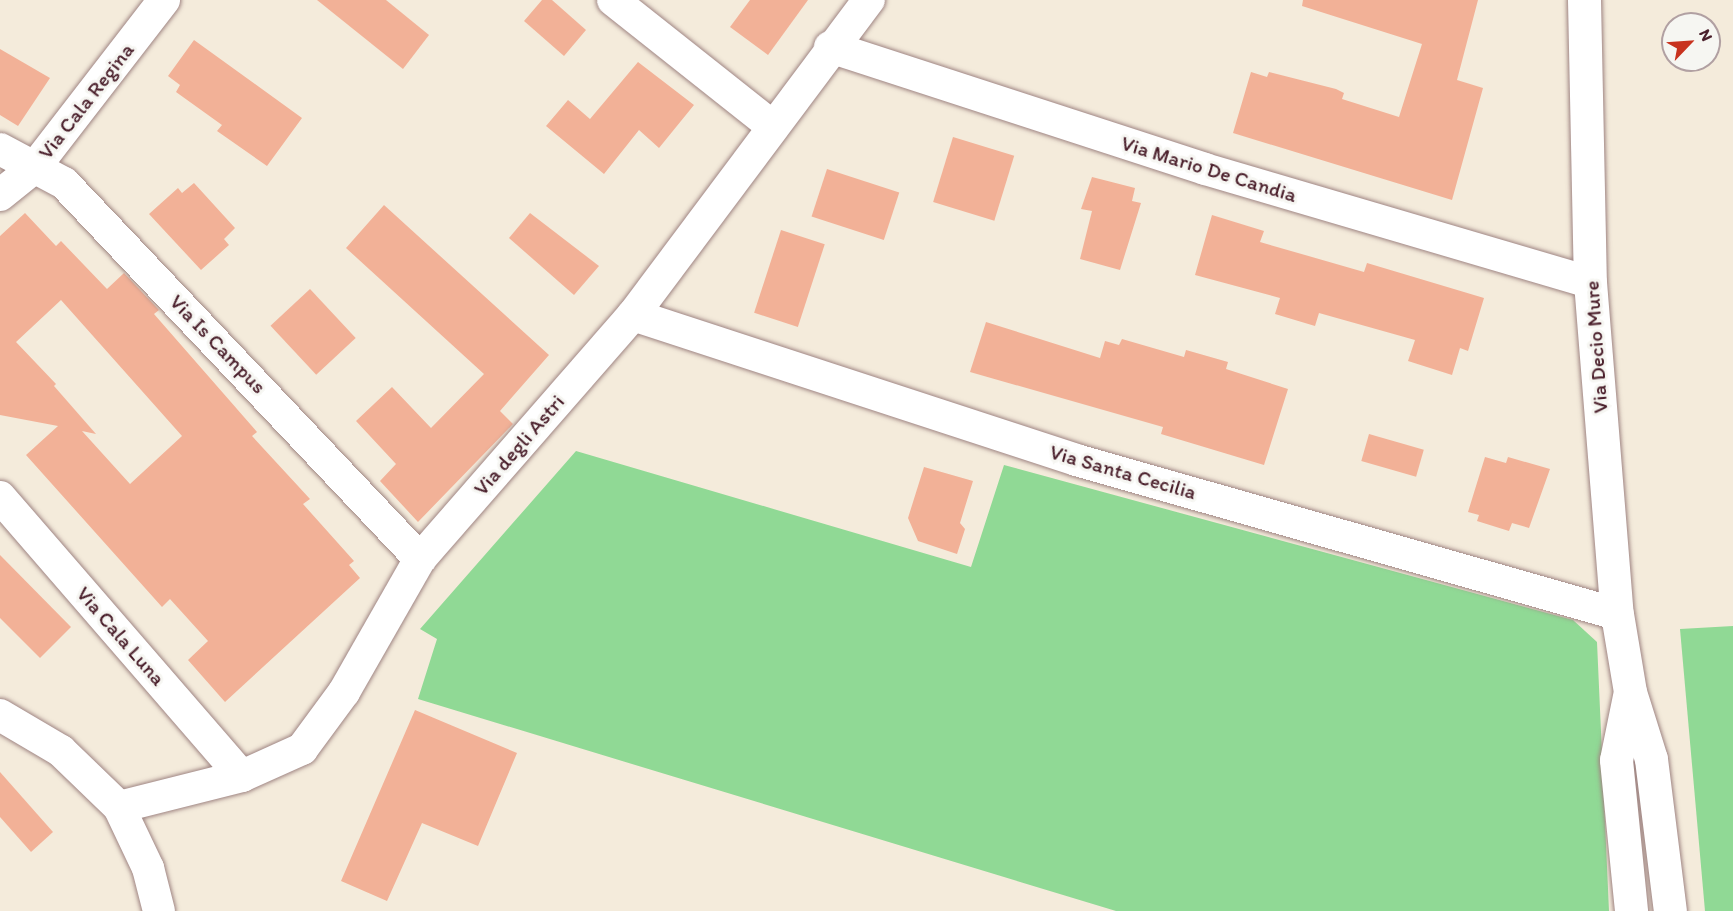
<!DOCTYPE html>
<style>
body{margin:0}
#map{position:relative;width:1733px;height:911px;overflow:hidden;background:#f4ebdb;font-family:Itim,sans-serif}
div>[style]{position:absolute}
.green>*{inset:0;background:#90d995}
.building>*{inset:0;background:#f2b197;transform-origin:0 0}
.roads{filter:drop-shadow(0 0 2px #9f8583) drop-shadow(0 0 2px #9f8583)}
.street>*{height:32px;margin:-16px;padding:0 16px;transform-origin:16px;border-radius:16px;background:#fff}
.secondary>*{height:33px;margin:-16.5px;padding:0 16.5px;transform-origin:16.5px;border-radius:16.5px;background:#fff}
span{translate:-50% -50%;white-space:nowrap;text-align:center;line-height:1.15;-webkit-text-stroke:6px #f6f6f2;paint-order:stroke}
.street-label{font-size:21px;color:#4a1f2b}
.north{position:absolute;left:1661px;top:12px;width:60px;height:60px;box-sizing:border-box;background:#f6f6f2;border:2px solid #b1a0a2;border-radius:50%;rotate:65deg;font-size:16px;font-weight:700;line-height:24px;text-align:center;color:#4a1f2b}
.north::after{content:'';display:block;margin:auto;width:21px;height:27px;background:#c8321e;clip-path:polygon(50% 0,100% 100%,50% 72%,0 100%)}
</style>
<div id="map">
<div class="green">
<div style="clip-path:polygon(576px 451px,971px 567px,1004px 465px,1573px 620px,1597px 642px,1609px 911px,1116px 911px,418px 699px,437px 639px,420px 629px)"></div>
<div style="clip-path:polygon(1733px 626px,1733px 911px,1705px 911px,1680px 629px)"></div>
</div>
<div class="building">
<div style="clip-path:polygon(317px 0,386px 0,429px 35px,403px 69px)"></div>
<div style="clip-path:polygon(542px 0,552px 0,586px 30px,564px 56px,524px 21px)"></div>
<div style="clip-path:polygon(750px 0,808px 0,768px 55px,730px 27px)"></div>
<div style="clip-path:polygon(1303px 0,1478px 0,1457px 80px,1483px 88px,1452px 200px,1233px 133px,1251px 72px,1267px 77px,1269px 72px,1336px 89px,1344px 93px,1342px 99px,1399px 117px,1422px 44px,1302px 6px)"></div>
<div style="clip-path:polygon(194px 40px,302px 118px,267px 166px,217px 131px,222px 125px,176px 92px,180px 85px,168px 76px)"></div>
<div style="clip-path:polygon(0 49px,50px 78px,18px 126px,0 115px)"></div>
<div style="clip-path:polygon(638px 62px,694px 105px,659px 148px,639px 130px,604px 174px,546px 126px,568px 100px,590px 119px)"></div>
<div style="left:953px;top:137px;width:64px;height:68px;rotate:17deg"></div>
<div style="left:827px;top:169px;width:76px;height:50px;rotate:18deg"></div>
<div style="clip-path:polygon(1092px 177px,1135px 188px,1132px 201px,1141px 203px,1120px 270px,1080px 259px,1092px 211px,1081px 209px)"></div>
<div style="clip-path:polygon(194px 183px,235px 228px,224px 239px,229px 245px,201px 270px,149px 214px,178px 188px,182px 193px)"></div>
<div style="clip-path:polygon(384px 205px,549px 355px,500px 411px,513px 424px,418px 522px,380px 481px,396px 464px,356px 421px,392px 387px,431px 428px,484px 374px,346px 248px)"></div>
<div style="clip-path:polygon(evenodd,25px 213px,56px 246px,61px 241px,107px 289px,124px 273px,159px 310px,154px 314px,257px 432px,252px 436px,310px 499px,303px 504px,354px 561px,349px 565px,360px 578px,225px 702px,188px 660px,208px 641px,170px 599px,162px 607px,26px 455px,58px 426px,0 415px,0 236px,25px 213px,61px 300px,182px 436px,130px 484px,82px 431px,96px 434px,54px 386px,56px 384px,16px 342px,61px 300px)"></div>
<div style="clip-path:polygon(530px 213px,599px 266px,574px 295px,509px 238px)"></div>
<div style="clip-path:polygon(1212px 215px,1264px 231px,1260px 242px,1364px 272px,1367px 263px,1484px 298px,1468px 351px,1460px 348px,1452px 375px,1408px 361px,1415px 340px,1319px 313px,1315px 326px,1275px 314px,1280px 298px,1195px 275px)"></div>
<div style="left:781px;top:230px;width:46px;height:87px;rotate:18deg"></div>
<div style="left:310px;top:289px;width:67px;height:54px;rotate:47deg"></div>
<div style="clip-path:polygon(986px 322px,1100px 358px,1105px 341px,1119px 345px,1122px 339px,1184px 357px,1186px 350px,1228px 362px,1226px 369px,1288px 389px,1264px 465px,1161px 434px,1163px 427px,970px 372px)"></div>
<div style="left:1369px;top:434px;width:57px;height:28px;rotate:16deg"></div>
<div style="clip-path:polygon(1485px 457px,1506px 463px,1508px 457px,1550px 469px,1529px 528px,1512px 523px,1509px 531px,1477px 521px,1479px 515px,1468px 512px)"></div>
<div style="clip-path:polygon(924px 467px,973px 481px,960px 523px,965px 529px,957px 554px,918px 541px,908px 518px)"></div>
<div style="clip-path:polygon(0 555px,71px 627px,40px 658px,0 618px)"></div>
<div style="clip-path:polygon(415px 710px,517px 753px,478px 846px,422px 823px,387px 901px,341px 881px)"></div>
<div style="clip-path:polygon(0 772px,53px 832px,31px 852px,0 817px)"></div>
</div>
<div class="roads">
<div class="street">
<div style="left:613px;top:0;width:203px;rotate:38.4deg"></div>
<div style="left:830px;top:47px;width:394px;rotate:18deg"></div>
<div style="left:1205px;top:169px;width:401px;rotate:16.4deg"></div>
<div style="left:0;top:149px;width:72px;rotate:28deg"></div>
<div style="left:64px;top:183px;width:518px;rotate:46.57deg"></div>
<div style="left:0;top:195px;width:45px;rotate:-38.7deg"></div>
<div style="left:35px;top:167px;width:211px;rotate:-52.3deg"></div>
<div style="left:633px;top:315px;width:466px;rotate:18.1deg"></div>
<div style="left:1076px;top:460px;width:562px;rotate:15.89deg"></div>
<div style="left:0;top:497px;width:369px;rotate:49.1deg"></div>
<div style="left:0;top:715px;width:71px;rotate:30.5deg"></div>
<div style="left:61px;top:751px;width:81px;rotate:44deg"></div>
<div style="left:119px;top:807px;width:68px;rotate:64.6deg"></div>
<div style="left:148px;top:868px;width:44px;rotate:75.7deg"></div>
<div style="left:119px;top:807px;width:127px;rotate:-14.1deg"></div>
<div style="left:242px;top:776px;width:66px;rotate:-24.2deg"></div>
<div style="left:302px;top:749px;width:71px;rotate:-53.6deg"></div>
<div style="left:344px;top:692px;width:153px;rotate:-60.3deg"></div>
<div style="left:420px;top:559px;width:324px;rotate:-48.9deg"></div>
<div style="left:633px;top:315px;width:394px;rotate:-53.2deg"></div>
</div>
<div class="secondary">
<div style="left:1584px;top:0;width:282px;rotate:88.8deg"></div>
<div style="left:1590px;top:282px;width:333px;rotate:85.4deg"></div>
<div style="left:1617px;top:614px;width:79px;rotate:80.5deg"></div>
<div style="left:1630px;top:692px;width:70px;rotate:72.6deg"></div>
<div style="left:1651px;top:759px;width:153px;rotate:82.9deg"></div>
<div style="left:1629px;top:696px;width:65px;rotate:101.5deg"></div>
<div style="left:1616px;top:760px;width:152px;rotate:84.3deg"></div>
</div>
</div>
<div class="street-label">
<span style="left:86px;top:101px;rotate:-52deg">Via Cala Regina</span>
<span style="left:1209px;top:169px;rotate:17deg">Via Mario De Candia</span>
<span style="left:218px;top:344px;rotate:46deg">Via Is Campus</span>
<span style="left:1596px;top:347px;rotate:-94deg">Via Decio Mure</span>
<span style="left:519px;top:445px;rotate:-49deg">Via degli Astri</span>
<span style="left:1123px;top:472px;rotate:16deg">Via Santa Cecilia</span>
<span style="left:121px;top:636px;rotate:49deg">Via Cala Luna</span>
</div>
<div class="north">N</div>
</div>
